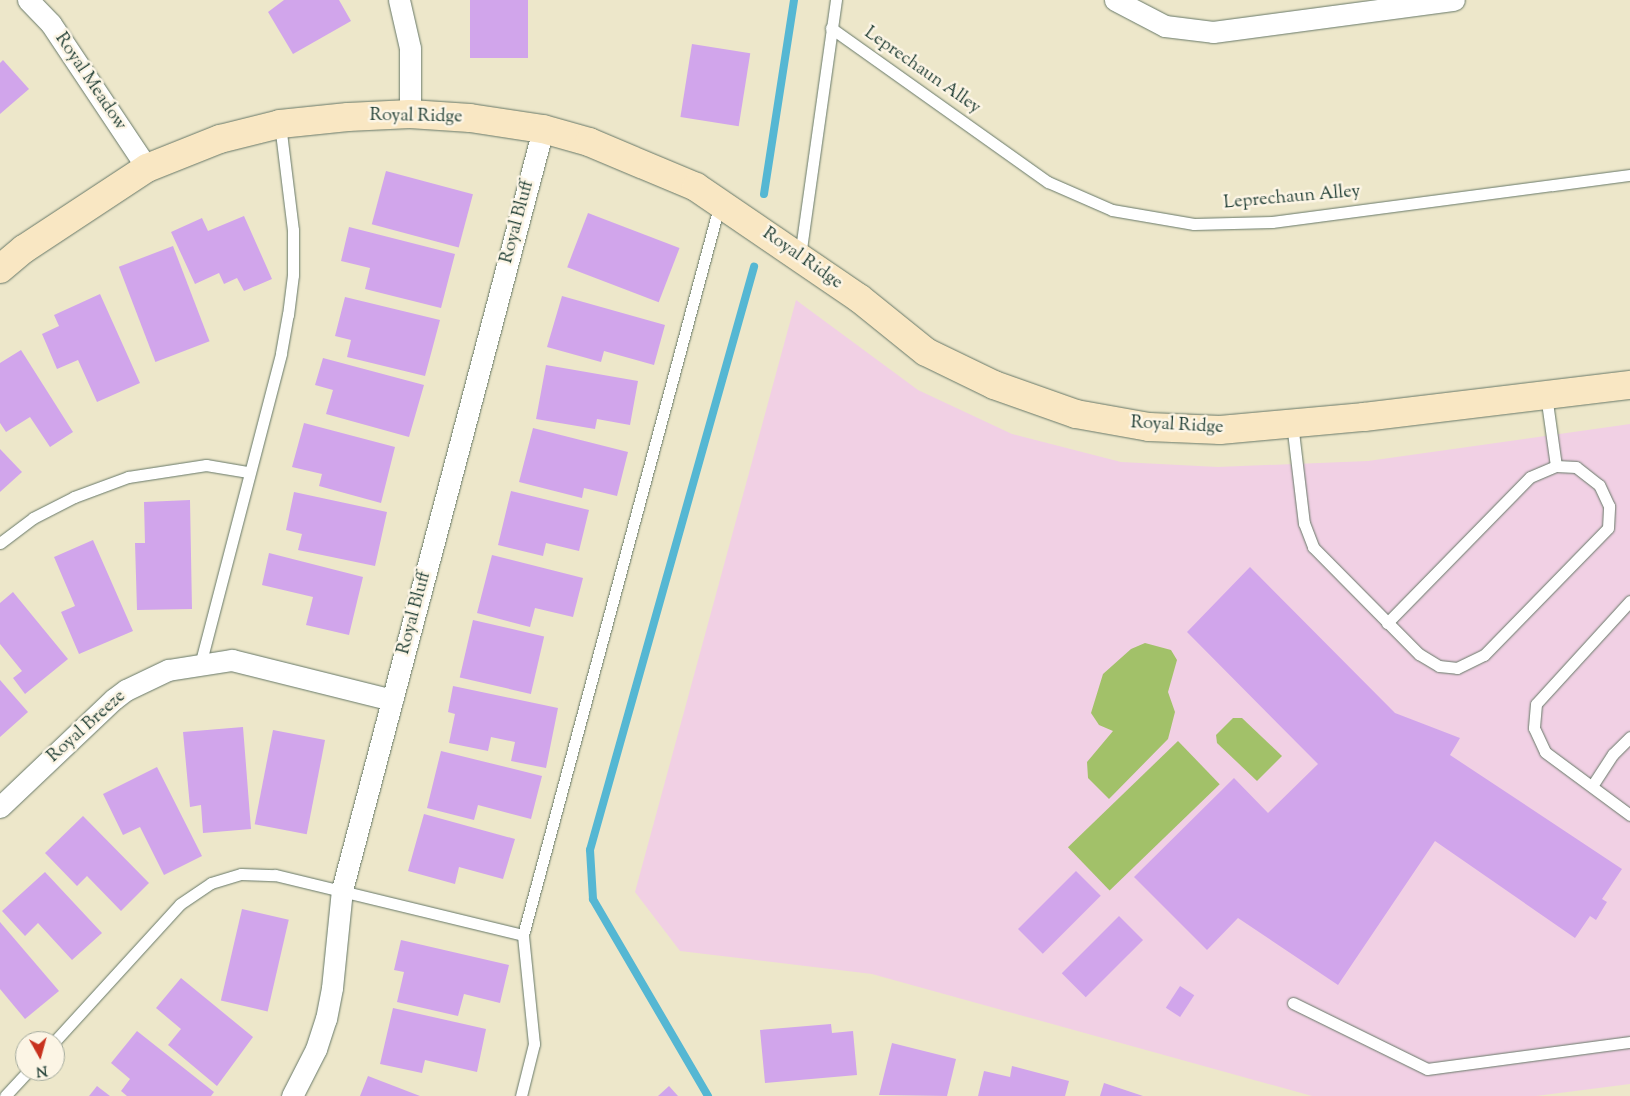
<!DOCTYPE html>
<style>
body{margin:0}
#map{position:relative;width:1630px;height:1096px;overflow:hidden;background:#ede7ca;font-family:"Sorts Mill Goudy",serif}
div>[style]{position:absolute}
.built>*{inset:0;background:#f1d0e4}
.green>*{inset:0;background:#a2c169;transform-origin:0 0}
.stream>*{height:8px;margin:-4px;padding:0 4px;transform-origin:4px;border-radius:4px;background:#55b7d3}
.building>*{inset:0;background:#d1a5eb;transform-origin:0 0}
.roads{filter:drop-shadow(0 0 1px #677868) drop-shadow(0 0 1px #677868)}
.lane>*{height:11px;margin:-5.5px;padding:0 5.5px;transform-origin:5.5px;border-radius:5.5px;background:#fff}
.street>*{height:21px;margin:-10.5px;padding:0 10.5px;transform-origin:10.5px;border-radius:10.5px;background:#fff}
.secondary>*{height:28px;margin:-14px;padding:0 14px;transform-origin:14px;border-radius:14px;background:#f9e7c3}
span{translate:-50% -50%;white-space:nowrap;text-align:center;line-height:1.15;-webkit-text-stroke:5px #fcf5e5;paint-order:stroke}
.street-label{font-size:18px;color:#1f3d34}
.north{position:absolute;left:15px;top:1031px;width:50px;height:50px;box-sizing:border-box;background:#fcf5e5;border:1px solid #a4ab9e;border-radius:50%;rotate:173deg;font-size:14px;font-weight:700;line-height:20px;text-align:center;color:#1f3d34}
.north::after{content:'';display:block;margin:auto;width:18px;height:22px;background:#c8321e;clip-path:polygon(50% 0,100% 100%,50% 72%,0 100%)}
</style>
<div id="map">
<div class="built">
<div style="clip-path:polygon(796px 300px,918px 390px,1012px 434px,1121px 462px,1218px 467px,1368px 461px,1630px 424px,1630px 1084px,1536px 1096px,1312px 1096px,872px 974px,680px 951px,635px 892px)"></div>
</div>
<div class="green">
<div style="clip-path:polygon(1145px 643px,1171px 650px,1177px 660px,1168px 692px,1175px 712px,1168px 739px,1109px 799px,1088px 778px,1087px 762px,1113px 731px,1099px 725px,1091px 713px,1103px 674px,1131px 649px)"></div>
<div style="clip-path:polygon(1233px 718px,1242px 718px,1282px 756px,1257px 781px,1217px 743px,1216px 735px)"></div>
<div style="left:1178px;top:741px;width:60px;height:153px;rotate:46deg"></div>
</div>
<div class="stream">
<div style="left:764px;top:194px;width:196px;rotate:-81.2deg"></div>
<div style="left:708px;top:1096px;width:228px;rotate:-120.3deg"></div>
<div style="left:593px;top:899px;width:49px;rotate:-93.5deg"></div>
<div style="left:590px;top:850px;width:606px;rotate:-74.29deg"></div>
</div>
<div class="building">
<div style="clip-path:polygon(284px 0,339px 0,351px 21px,293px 54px,268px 12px)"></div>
<div style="left:470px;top:0;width:58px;height:58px"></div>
<div style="left:692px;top:44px;width:59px;height:74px;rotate:9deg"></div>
<div style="clip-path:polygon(3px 60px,29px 89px,0 114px,0 63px)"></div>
<div style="left:386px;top:171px;width:90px;height:55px;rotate:15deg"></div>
<div style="left:588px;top:213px;width:98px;height:58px;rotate:21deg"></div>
<div style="clip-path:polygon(244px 216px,272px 279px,244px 291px,237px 278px,224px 284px,219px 273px,195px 284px,171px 232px,202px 218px,208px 231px)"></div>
<div style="clip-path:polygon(349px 227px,455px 254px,441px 308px,365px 289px,370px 268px,341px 261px)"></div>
<div style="left:173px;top:246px;width:102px;height:58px;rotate:69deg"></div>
<div style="clip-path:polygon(100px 294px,140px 383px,97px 402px,78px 360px,57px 369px,42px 334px,59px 326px,54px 315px)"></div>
<div style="clip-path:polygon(562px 296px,665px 325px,654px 365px,604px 351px,601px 362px,547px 347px)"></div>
<div style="clip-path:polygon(345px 297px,440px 320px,425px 376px,347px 357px,351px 340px,335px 336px)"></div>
<div style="clip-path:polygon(21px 350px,73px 432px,50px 447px,30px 417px,6px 432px,0 423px,0 363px)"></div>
<div style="clip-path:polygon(323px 358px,424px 385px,409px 437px,326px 414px,333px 390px,315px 385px)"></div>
<div style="clip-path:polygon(546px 365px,638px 381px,630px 425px,597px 419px,595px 429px,536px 419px)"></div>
<div style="clip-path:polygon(304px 423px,395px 447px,381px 503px,319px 486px,322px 474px,292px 467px)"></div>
<div style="clip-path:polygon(533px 428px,628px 452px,617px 496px,584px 488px,582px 498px,519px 482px)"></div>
<div style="clip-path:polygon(0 449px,22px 472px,0 492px)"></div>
<div style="clip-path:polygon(511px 491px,589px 510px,579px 551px,546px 543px,543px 556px,498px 545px)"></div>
<div style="clip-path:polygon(294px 492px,387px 512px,375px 566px,298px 550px,302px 534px,286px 530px)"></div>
<div style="clip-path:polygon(190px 500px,192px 609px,137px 610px,135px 543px,145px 543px,144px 502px)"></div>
<div style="clip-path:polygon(93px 540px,133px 631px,79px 654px,61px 612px,75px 606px,54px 557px)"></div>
<div style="clip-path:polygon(269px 553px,363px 577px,349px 635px,306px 625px,313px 597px,262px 585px)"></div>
<div style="clip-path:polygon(492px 555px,583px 578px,573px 617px,535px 608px,530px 627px,477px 613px)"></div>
<div style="clip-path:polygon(1250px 567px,1395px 713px,1460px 738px,1450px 755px,1622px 869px,1602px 899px,1607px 902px,1596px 920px,1590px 916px,1575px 938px,1435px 841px,1338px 985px,1238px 918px,1207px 950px,1134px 877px,1234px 778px,1268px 813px,1318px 764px,1187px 632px)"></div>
<div style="clip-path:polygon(13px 592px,68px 659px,25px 694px,13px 678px,22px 671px,0 644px,0 603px)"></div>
<div style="left:473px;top:620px;width:73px;height:59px;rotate:13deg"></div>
<div style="clip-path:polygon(0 680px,28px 712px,0 737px)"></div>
<div style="clip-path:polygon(453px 686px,558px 708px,546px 768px,511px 761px,515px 742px,491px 737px,488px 751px,449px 743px,455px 714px,448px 712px)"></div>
<div style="clip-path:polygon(243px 727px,251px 829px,203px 833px,201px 805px,190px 807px,183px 732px)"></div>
<div style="left:273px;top:730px;width:53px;height:96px;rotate:11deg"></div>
<div style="clip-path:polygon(441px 751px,542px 776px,531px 819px,478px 805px,474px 820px,427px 808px)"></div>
<div style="clip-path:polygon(157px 767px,202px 856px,164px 875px,140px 827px,123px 835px,103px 794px)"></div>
<div style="clip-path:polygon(424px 814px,515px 839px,503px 879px,459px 867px,455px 884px,408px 871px)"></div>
<div style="clip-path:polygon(83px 816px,149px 883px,121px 911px,87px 876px,77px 886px,45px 853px)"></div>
<div style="left:1076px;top:871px;width:35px;height:82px;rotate:45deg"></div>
<div style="clip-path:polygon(45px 872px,102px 933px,72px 960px,38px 923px,25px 936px,2px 911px)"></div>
<div style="left:242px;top:909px;width:48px;height:94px;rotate:13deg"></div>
<div style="left:1119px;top:916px;width:34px;height:81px;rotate:45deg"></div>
<div style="clip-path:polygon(0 922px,59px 991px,25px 1019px,0 989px)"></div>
<div style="clip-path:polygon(401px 940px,509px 965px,500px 1003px,464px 994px,458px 1016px,397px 1002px,404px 972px,394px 970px)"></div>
<div style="clip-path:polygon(181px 978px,253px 1037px,217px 1086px,168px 1045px,181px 1029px,156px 1008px)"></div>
<div style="left:1180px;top:986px;width:17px;height:26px;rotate:33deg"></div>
<div style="clip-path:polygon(393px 1008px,486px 1029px,477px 1072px,425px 1060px,422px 1073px,380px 1064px)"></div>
<div style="clip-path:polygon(831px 1024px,832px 1033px,853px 1031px,857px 1075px,765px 1083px,760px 1030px)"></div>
<div style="clip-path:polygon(137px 1031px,214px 1092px,211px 1096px,127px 1096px,121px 1091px,130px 1079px,111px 1063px)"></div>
<div style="clip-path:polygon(892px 1043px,956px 1059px,947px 1096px,879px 1095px)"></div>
<div style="clip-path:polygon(1012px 1066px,1069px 1081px,1065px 1096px,978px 1096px,984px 1071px,1010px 1077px)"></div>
<div style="clip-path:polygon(368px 1076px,420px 1096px,360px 1096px)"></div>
<div style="clip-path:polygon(1104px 1083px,1143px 1096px,1100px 1096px)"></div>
<div style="clip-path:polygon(97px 1086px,110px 1096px,89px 1096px)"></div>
<div style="clip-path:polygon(669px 1086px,678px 1096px,658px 1096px)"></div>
</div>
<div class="roads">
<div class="lane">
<div style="left:831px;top:28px;width:266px;rotate:35.4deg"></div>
<div style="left:1048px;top:182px;width:70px;rotate:23.6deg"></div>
<div style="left:1112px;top:210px;width:83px;rotate:9.7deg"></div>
<div style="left:1194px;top:224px;width:78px;rotate:-1.5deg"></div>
<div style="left:1272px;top:222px;width:361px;rotate:-7.5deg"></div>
<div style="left:800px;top:256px;width:259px;rotate:-82deg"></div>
<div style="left:1292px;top:423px;width:101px;rotate:83.2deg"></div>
<div style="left:1304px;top:523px;width:26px;rotate:69deg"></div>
<div style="left:1313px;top:547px;width:151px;rotate:45.3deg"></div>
<div style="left:1419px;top:654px;width:23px;rotate:31deg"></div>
<div style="left:1439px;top:666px;width:18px;rotate:6deg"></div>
<div style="left:1457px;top:668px;width:30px;rotate:-26deg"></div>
<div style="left:1484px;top:655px;width:177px;rotate:-45.7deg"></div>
<div style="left:1608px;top:528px;width:22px;rotate:-87deg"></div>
<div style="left:1609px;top:506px;width:23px;rotate:-115deg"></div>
<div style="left:1599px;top:485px;width:29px;rotate:-142deg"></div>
<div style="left:1576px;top:467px;width:20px;rotate:-177deg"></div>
<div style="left:1556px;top:466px;width:72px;rotate:-98deg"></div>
<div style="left:0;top:543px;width:41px;rotate:-37.1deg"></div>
<div style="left:33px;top:518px;width:46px;rotate:-27.1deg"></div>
<div style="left:74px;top:497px;width:58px;rotate:-20.3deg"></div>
<div style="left:128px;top:477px;width:79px;rotate:-8.7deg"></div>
<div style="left:206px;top:465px;width:43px;rotate:9.5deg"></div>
<div style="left:1630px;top:601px;width:139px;rotate:132.4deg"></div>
<div style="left:1536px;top:704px;width:24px;rotate:95deg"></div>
<div style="left:1534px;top:728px;width:26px;rotate:65deg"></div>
<div style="left:1545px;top:752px;width:106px;rotate:36.5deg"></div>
<div style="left:1387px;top:623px;width:204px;rotate:-45.6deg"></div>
<div style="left:1530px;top:477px;width:28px;rotate:-23deg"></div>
<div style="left:200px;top:665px;width:322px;rotate:-75.4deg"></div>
<div style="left:281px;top:353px;width:39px;rotate:-80deg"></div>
<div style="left:288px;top:315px;width:40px;rotate:-82.9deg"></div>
<div style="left:293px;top:275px;width:45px;rotate:-90deg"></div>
<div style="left:293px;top:230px;width:107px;rotate:-97deg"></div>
<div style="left:1592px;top:786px;width:38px;rotate:-57deg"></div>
<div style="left:1613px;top:754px;width:24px;rotate:-45deg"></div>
<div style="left:1293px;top:1003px;width:149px;rotate:26.2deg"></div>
<div style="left:1427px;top:1069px;width:205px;rotate:-7.6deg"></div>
<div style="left:55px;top:1041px;width:185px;rotate:-47.6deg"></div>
<div style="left:180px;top:904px;width:37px;rotate:-34deg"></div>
<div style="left:211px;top:883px;width:31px;rotate:-17deg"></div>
<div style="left:241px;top:874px;width:34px;rotate:2deg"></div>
<div style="left:275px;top:875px;width:255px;rotate:13.6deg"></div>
<div style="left:5px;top:1096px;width:34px;rotate:-47deg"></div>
<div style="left:521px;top:1096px;width:54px;rotate:-76deg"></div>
<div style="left:534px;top:1044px;width:110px;rotate:-95.8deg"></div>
<div style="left:523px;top:935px;width:758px;rotate:-74.94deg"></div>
</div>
<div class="street">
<div style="left:28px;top:0;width:33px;rotate:46deg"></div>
<div style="left:51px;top:24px;width:173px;rotate:56.3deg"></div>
<div style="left:399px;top:0;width:49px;rotate:77.1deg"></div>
<div style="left:410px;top:48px;width:66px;rotate:90deg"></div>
<div style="left:1115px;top:0;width:56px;rotate:27.5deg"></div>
<div style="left:1165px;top:26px;width:48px;rotate:7.1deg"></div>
<div style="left:1213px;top:32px;width:243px;rotate:-7.6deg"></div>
<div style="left:0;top:807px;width:157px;rotate:-43.5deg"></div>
<div style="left:114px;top:699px;width:15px;rotate:-37deg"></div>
<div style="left:126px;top:690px;width:47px;rotate:-25.5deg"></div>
<div style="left:168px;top:670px;width:65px;rotate:-8.9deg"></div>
<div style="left:232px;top:660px;width:165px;rotate:14deg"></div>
<div style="left:292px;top:1096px;width:53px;rotate:-62.9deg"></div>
<div style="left:316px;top:1049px;width:32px;rotate:-72deg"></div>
<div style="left:326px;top:1019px;width:32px;rotate:-79deg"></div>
<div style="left:332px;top:988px;width:99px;rotate:-84.2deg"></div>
<div style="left:342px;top:890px;width:787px;rotate:-75.2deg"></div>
</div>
<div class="secondary">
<div style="left:0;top:269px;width:31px;rotate:-40deg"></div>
<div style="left:24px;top:249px;width:147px;rotate:-33.4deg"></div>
<div style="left:147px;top:168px;width:79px;rotate:-21.7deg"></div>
<div style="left:220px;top:139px;width:62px;rotate:-14deg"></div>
<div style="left:280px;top:124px;width:68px;rotate:-5.9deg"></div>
<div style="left:348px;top:117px;width:62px;rotate:-2.8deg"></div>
<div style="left:410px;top:114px;width:60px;rotate:3.8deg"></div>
<div style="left:470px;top:118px;width:74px;rotate:8.6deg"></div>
<div style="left:543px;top:129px;width:48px;rotate:15.8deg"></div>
<div style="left:589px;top:142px;width:116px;rotate:22.8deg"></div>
<div style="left:696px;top:187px;width:197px;rotate:34.3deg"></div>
<div style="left:859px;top:298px;width:86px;rotate:38.9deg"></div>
<div style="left:926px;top:352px;width:76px;rotate:25.9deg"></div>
<div style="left:994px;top:385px;width:87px;rotate:19.5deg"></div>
<div style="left:1076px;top:414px;width:74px;rotate:10.1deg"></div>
<div style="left:1149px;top:427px;width:71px;rotate:2.4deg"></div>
<div style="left:1220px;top:430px;width:145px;rotate:-5.2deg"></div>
<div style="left:1364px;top:417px;width:268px;rotate:-6.9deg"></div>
</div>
</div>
<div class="street-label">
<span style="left:922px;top:71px;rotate:35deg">Leprechaun Alley</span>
<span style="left:90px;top:82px;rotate:56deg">Royal Meadow</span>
<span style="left:416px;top:117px;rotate:1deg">Royal Ridge</span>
<span style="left:1292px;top:198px;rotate:-5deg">Leprechaun Alley</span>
<span style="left:518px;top:222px;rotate:-75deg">Royal Bluff</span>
<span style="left:802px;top:259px;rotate:35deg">Royal Ridge</span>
<span style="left:1177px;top:426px;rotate:3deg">Royal Ridge</span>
<span style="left:415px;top:613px;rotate:-75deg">Royal Bluff</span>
<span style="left:87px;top:727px;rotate:-42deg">Royal Breeze</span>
</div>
<div class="north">N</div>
</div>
